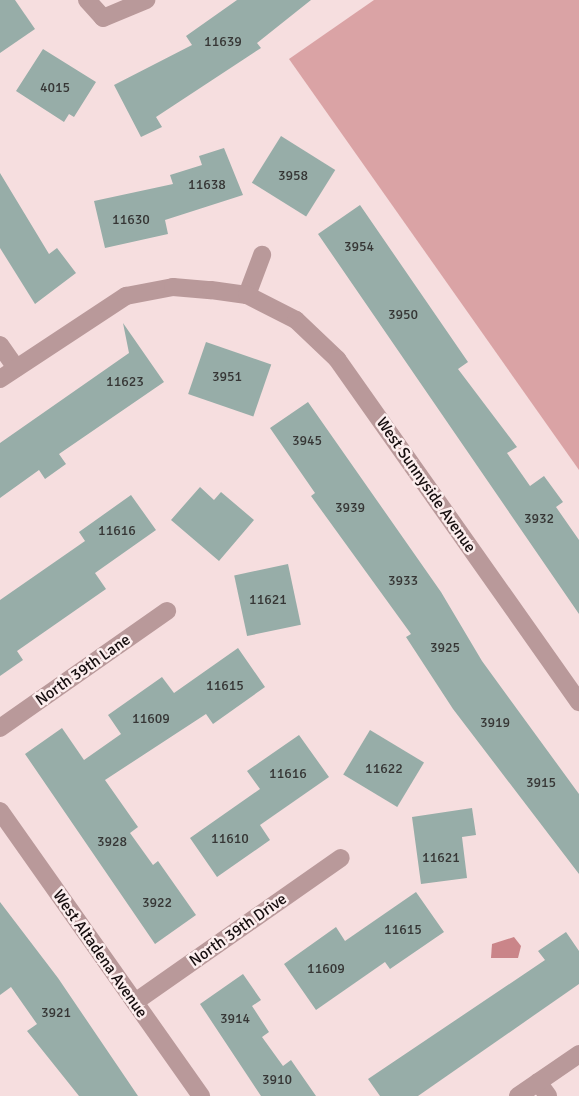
<!DOCTYPE html>
<style>
body{margin:0}
#map{position:relative;width:579px;height:1096px;overflow:hidden;background:#f6dedf;font-family:Signika,sans-serif}
div>[style]{position:absolute}
.green>*{inset:0;background:#daa3a5}
.water>*{inset:0;background:#ca8589}
.building>*{inset:0;background:#97ada8;transform-origin:0 0}
.minor>*{height:18px;margin:-9px;padding:0 9px;transform-origin:9px;border-radius:9px;background:#b9999a}
.tertiary>*{height:18px;margin:-9px;padding:0 9px;transform-origin:9px;border-radius:9px;background:#b9999a}
span{translate:-50% -50%;white-space:nowrap;text-align:center;line-height:1.15;-webkit-text-stroke:5px #fceeee;paint-order:stroke}
.number-label{font-size:14px;color:#363635}
.number-label span{-webkit-text-stroke-width:0}
.street-label{font-size:16px;color:#160e0f}
</style>
<div id="map">
<div class="green">
<div style="clip-path:polygon(374px 0,579px 0,579px 470px,289px 59px)"></div>
</div>
<div class="water">
<div style="clip-path:polygon(514px 937px,521px 946px,518px 958px,491px 958px,492px 944px)"></div>
</div>
<div class="building">
<div style="clip-path:polygon(0 0,15px 0,35px 29px,0 53px)"></div>
<div style="clip-path:polygon(237px 0,311px 0,257px 43px,261px 48px,156px 117px,162px 127px,141px 137px,114px 85px,192px 45px,186px 36px)"></div>
<div style="clip-path:polygon(43px 49px,96px 82px,74px 117px,69px 114px,64px 122px,16px 91px)"></div>
<div style="left:281px;top:136px;width:64px;height:55px;rotate:32deg"></div>
<div style="clip-path:polygon(224px 148px,243px 195px,165px 220px,168px 234px,105px 248px,94px 201px,173px 184px,170px 175px,202px 165px,199px 156px)"></div>
<div style="clip-path:polygon(0 173px,49px 254px,57px 248px,76px 273px,35px 304px,0 248px)"></div>
<div style="clip-path:polygon(360px 205px,468px 362px,458px 369px,517px 447px,507px 453px,530px 486px,544px 476px,563px 502px,556px 507px,579px 540px,579px 614px,318px 234px)"></div>
<div style="clip-path:polygon(123px 323px,164px 382px,59px 454px,66px 464px,45px 479px,39px 470px,0 498px,0 443px,129px 353px)"></div>
<div style="left:206px;top:342px;width:69px;height:55px;rotate:19deg"></div>
<div style="clip-path:polygon(308px 402px,441px 592px,482px 661px,579px 794px,579px 874px,453px 709px,406px 637px,411px 634px,311px 496px,315px 493px,270px 428px)"></div>
<div style="clip-path:polygon(200px 487px,214px 500px,221px 492px,254px 520px,219px 561px,171px 520px)"></div>
<div style="clip-path:polygon(131px 495px,156px 530px,95px 573px,106px 589px,17px 651px,23px 660px,0 676px,0 600px,85px 541px,79px 532px)"></div>
<div style="left:288px;top:564px;width:62px;height:55px;rotate:78deg"></div>
<div style="clip-path:polygon(238px 648px,265px 687px,213px 724px,206px 714px,105px 780px,138px 827px,130px 833px,153px 865px,158px 861px,196px 915px,155px 944px,25px 754px,62px 728px,84px 760px,121px 734px,108px 715px,162px 677px,174px 693px)"></div>
<div style="left:370px;top:730px;width:63px;height:52px;rotate:31deg"></div>
<div style="clip-path:polygon(299px 735px,329px 777px,260px 825px,270px 840px,217px 877px,190px 838px,260px 789px,247px 771px)"></div>
<div style="clip-path:polygon(472px 808px,476px 835px,462px 837px,467px 878px,421px 884px,412px 817px)"></div>
<div style="clip-path:polygon(416px 892px,444px 932px,390px 969px,385px 962px,316px 1010px,284px 964px,336px 927px,345px 941px)"></div>
<div style="clip-path:polygon(0 902px,58px 978px,138px 1096px,79px 1096px,27px 1031px,37px 1024px,11px 987px,0 995px)"></div>
<div style="clip-path:polygon(566px 932px,579px 951px,579px 984px,418px 1096px,380px 1096px,368px 1079px,545px 960px,538px 951px)"></div>
<div style="clip-path:polygon(243px 974px,261px 1000px,252px 1006px,269px 1032px,262px 1037px,283px 1066px,291px 1060px,316px 1096px,261px 1096px,200px 1004px)"></div>
</div>
<div class="minor">
<div style="left:87px;top:0;width:24px;rotate:48deg"></div>
<div style="left:103px;top:18px;width:47px;rotate:-22.7deg"></div>
<div style="left:247px;top:295px;width:43px;rotate:-69.4deg"></div>
<div style="left:0;top:345px;width:28px;rotate:55deg"></div>
<div style="left:0;top:379px;width:151px;rotate:-33.4deg"></div>
<div style="left:126px;top:296px;width:48px;rotate:-10.8deg"></div>
<div style="left:173px;top:287px;width:38px;rotate:5deg"></div>
<div style="left:211px;top:290px;width:36px;rotate:8deg"></div>
<div style="left:247px;top:295px;width:55px;rotate:27deg"></div>
<div style="left:296px;top:320px;width:57px;rotate:43.6deg"></div>
<div style="left:337px;top:359px;width:420px;rotate:54.8deg"></div>
<div style="left:0;top:728px;width:204px;rotate:-35deg"></div>
<div style="left:0;top:811px;width:349px;rotate:54.8deg"></div>
<div style="left:135px;top:1002px;width:251px;rotate:-35deg"></div>
<div style="left:538px;top:1082px;width:17px;rotate:54deg"></div>
</div>
<div class="tertiary">
<div style="left:518px;top:1096px;width:74px;rotate:-34.5deg"></div>
</div>
<div class="number-label">
<span style="left:223px;top:42px">11639</span>
<span style="left:55px;top:88px">4015</span>
<span style="left:293px;top:176px">3958</span>
<span style="left:207px;top:185px">11638</span>
<span style="left:131px;top:220px">11630</span>
<span style="left:359px;top:247px">3954</span>
<span style="left:403px;top:315px">3950</span>
<span style="left:227px;top:377px">3951</span>
<span style="left:125px;top:382px">11623</span>
<span style="left:307px;top:441px">3945</span>
<span style="left:350px;top:508px">3939</span>
<span style="left:539px;top:519px">3932</span>
<span style="left:117px;top:531px">11616</span>
<span style="left:403px;top:581px">3933</span>
<span style="left:268px;top:600px">11621</span>
<span style="left:445px;top:648px">3925</span>
<span style="left:225px;top:686px">11615</span>
<span style="left:151px;top:719px">11609</span>
<span style="left:495px;top:723px">3919</span>
<span style="left:384px;top:769px">11622</span>
<span style="left:288px;top:774px">11616</span>
<span style="left:541px;top:783px">3915</span>
<span style="left:230px;top:839px">11610</span>
<span style="left:112px;top:842px">3928</span>
<span style="left:441px;top:858px">11621</span>
<span style="left:157px;top:903px">3922</span>
<span style="left:403px;top:930px">11615</span>
<span style="left:326px;top:969px">11609</span>
<span style="left:56px;top:1013px">3921</span>
<span style="left:235px;top:1019px">3914</span>
<span style="left:277px;top:1080px">3910</span>
</div>
<div class="street-label">
<span style="left:426px;top:485px;rotate:55deg">West Sunnyside Avenue</span>
<span style="left:83px;top:670px;rotate:-35deg">North 39th Lane</span>
<span style="left:238px;top:930px;rotate:-35deg">North 39th Drive</span>
<span style="left:100px;top:954px;rotate:55deg">West Altadena Avenue</span>
</div>
</div>
